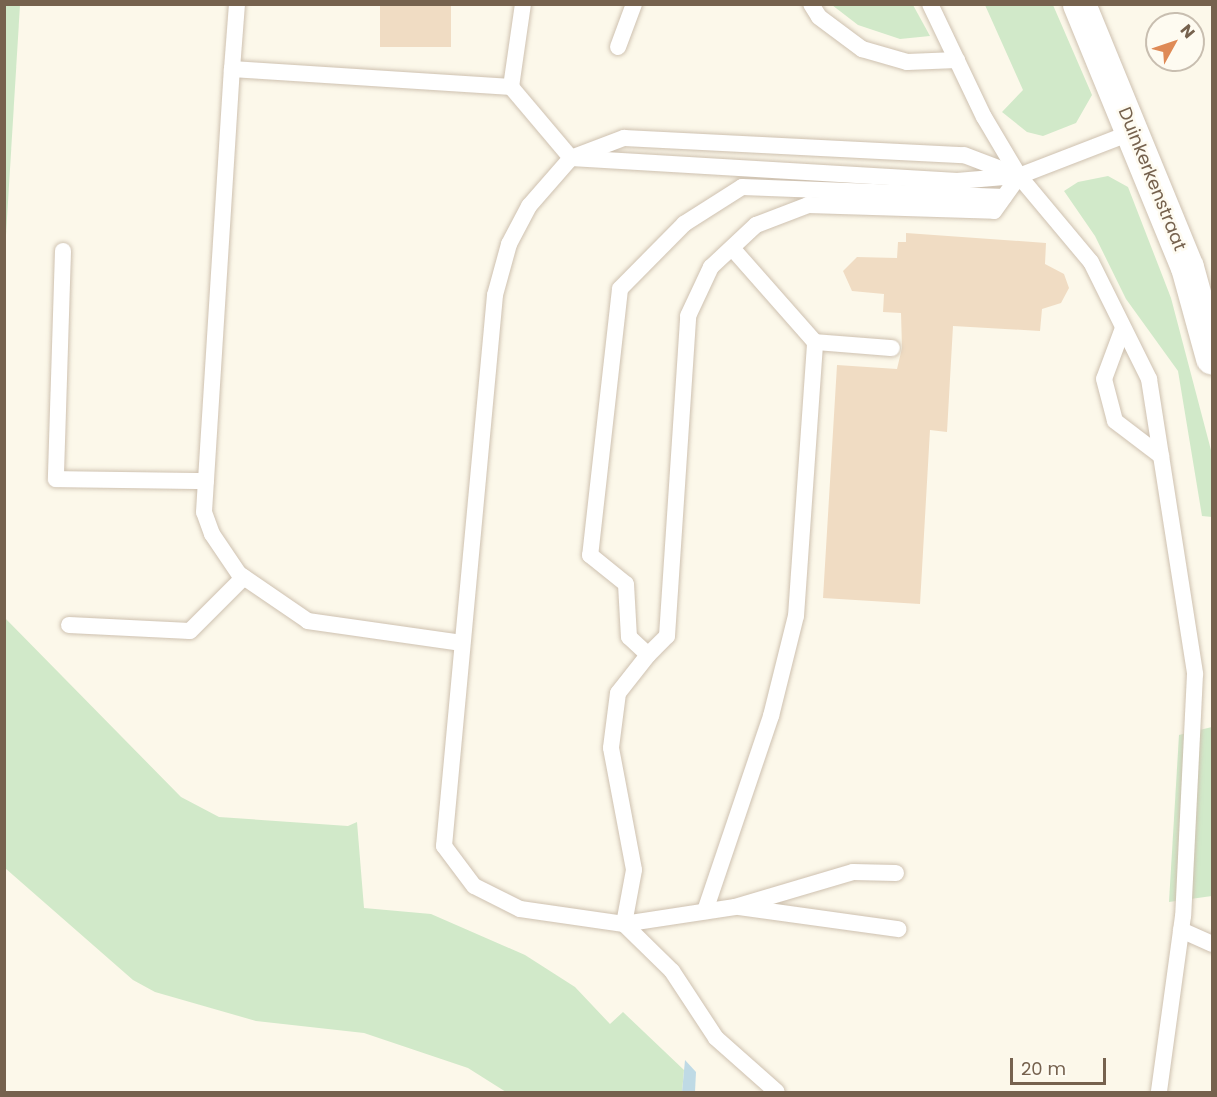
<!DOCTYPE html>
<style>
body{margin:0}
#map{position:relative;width:1217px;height:1097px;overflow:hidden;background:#fcf8ea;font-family:Poppins,sans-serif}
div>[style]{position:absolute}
.green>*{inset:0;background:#d1e9c9}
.water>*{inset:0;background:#bfdae5}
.building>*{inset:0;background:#f0dcc3;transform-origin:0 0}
.roads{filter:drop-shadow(0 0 2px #cec1b0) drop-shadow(0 0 2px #cec1b0)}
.lane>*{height:16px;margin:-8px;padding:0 8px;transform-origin:8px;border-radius:8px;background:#fff}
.secondary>*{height:33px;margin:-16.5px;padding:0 16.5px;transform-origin:16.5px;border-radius:16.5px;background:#fff}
span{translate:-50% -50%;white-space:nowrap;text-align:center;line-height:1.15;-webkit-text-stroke:5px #fefbf1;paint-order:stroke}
.street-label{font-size:18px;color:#76624e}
.frame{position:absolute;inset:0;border:6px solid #76624e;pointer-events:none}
.north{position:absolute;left:1145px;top:12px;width:60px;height:60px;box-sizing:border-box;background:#fefbf1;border:2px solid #c8beb0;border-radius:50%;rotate:50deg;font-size:16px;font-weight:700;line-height:24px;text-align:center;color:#76624e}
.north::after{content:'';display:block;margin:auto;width:21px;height:27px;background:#df8a56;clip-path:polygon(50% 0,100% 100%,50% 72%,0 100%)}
.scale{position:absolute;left:1010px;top:1058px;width:96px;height:27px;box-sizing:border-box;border:3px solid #76624e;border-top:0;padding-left:8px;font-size:18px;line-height:21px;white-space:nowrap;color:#76624e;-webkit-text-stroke:4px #fefbf1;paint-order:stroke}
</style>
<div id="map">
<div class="green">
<div style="clip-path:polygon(5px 4px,20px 5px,5px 251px,4px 5px)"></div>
<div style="clip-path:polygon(832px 5px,913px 5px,930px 36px,900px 39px,858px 25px)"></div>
<div style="clip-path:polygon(985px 5px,1053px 5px,1092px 95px,1076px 123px,1043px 136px,1027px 132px,1002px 112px,1023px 90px)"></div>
<div style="clip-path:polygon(1108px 176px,1128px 187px,1171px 298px,1212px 454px,1212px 517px,1202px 516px,1178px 371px,1126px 299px,1095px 236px,1064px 191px,1078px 182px)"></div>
<div style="clip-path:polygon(4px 617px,181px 797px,219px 817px,348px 826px,357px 822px,364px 908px,431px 914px,525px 955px,575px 987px,610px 1024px,623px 1012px,684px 1070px,682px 1092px,506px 1092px,468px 1068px,364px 1033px,256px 1021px,155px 992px,133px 980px,5px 868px)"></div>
<div style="clip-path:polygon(1212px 727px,1212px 896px,1169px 902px,1179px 735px)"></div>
</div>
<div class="water">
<div style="clip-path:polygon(685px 1060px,696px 1072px,695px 1092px,682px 1092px)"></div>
</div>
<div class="building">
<div style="left:380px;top:4px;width:71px;height:43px"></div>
<div style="clip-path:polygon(906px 233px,1046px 243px,1045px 264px,1064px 274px,1069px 288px,1061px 303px,1042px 309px,1040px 331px,953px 326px,947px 432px,930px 430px,920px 604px,823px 598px,837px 365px,897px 369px,902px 348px,901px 313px,883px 312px,884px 294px,852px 291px,843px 271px,857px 257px,897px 258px,898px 242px,906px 242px)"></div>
</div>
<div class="roads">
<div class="lane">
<div style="left:811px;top:4px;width:15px;rotate:58deg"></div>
<div style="left:819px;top:17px;width:54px;rotate:36.7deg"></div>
<div style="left:862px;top:49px;width:47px;rotate:16.1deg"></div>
<div style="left:907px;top:62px;width:50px;rotate:-2.3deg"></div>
<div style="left:930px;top:4px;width:125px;rotate:64.5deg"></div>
<div style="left:984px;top:117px;width:69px;rotate:59.3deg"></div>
<div style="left:1019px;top:176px;width:112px;rotate:50.1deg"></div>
<div style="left:1091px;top:262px;width:131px;rotate:63.6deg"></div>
<div style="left:1149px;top:379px;width:299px;rotate:81.1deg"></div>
<div style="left:1195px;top:674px;width:242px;rotate:92.8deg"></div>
<div style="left:1183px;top:916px;width:178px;rotate:97.8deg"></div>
<div style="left:618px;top:47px;width:46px;rotate:-69.6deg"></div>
<div style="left:232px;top:69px;width:65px;rotate:-85.6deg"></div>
<div style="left:511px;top:87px;width:84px;rotate:-81.8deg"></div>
<div style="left:1004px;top:197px;width:262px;rotate:-177.8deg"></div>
<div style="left:742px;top:187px;width:69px;rotate:147.5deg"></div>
<div style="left:684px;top:224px;width:91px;rotate:134.6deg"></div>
<div style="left:620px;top:289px;width:268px;rotate:96.4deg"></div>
<div style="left:590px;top:555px;width:46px;rotate:38.9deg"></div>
<div style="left:626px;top:584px;width:53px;rotate:86.8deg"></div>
<div style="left:629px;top:637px;width:26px;rotate:43deg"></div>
<div style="left:648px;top:655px;width:27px;rotate:-45deg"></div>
<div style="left:667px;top:636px;width:321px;rotate:-86.2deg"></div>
<div style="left:688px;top:316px;width:54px;rotate:-64.9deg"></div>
<div style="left:711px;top:267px;width:62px;rotate:-43deg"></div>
<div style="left:756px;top:225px;width:56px;rotate:-21deg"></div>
<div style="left:808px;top:205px;width:186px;rotate:1.8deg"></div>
<div style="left:994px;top:211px;width:43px;rotate:-54.5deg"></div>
<div style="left:1019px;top:176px;width:122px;rotate:-21.1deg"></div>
<div style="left:732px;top:248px;width:125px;rotate:48.6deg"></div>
<div style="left:815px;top:342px;width:77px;rotate:4.5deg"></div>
<div style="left:63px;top:251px;width:228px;rotate:91.8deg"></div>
<div style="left:56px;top:479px;width:150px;rotate:0.8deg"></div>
<div style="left:1123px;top:328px;width:54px;rotate:110.4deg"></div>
<div style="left:1104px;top:379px;width:43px;rotate:75.3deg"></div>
<div style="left:1115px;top:421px;width:58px;rotate:37.3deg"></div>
<div style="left:69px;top:625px;width:121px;rotate:2.8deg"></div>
<div style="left:190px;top:631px;width:76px;rotate:-45deg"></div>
<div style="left:462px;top:643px;width:156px;rotate:-171.9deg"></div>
<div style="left:308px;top:621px;width:83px;rotate:-145.7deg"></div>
<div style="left:239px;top:574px;width:48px;rotate:-124deg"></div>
<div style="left:212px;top:534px;width:23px;rotate:-110deg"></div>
<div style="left:204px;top:512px;width:444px;rotate:-86.4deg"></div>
<div style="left:232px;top:69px;width:280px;rotate:3.7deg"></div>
<div style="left:511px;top:87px;width:93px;rotate:49.8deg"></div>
<div style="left:571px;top:158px;width:387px;rotate:3.4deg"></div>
<div style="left:957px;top:181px;width:59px;rotate:-4.8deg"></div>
<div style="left:648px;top:655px;width:48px;rotate:128.3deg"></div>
<div style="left:618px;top:693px;width:55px;rotate:97.3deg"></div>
<div style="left:611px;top:748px;width:124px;rotate:79.3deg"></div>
<div style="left:634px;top:870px;width:55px;rotate:100.5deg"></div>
<div style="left:624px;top:924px;width:67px;rotate:44.4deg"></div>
<div style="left:672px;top:971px;width:80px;rotate:56.7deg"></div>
<div style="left:716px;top:1038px;width:81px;rotate:41.5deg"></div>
<div style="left:896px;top:873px;width:43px;rotate:-178.7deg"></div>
<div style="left:853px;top:872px;width:123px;rotate:163.5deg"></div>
<div style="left:735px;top:907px;width:112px;rotate:171.3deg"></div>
<div style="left:624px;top:924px;width:105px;rotate:-171.8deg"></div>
<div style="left:520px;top:909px;width:51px;rotate:-153.4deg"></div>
<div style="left:474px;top:886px;width:50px;rotate:-126.9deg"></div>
<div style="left:444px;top:846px;width:553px;rotate:-84.71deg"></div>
<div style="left:495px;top:295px;width:53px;rotate:-74.6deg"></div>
<div style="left:509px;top:244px;width:43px;rotate:-62.2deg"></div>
<div style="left:529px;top:206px;width:64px;rotate:-48.8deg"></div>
<div style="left:571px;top:158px;width:57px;rotate:-20.7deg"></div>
<div style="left:624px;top:138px;width:340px;rotate:2.9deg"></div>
<div style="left:964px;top:155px;width:59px;rotate:20.9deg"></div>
<div style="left:739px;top:907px;width:161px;rotate:7.9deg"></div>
<div style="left:705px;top:911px;width:206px;rotate:-71.3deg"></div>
<div style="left:771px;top:716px;width:103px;rotate:-76deg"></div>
<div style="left:796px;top:616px;width:275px;rotate:-86deg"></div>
<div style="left:1181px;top:930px;width:34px;rotate:24deg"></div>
</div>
<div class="secondary">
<div style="left:1079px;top:4px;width:284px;rotate:67.7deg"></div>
<div style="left:1187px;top:267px;width:94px;rotate:74.6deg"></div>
</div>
</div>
<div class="street-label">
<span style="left:1152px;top:179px;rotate:68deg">Duinkerkenstraat</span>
</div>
<div class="frame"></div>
<div class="north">N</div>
<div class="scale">20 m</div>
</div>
